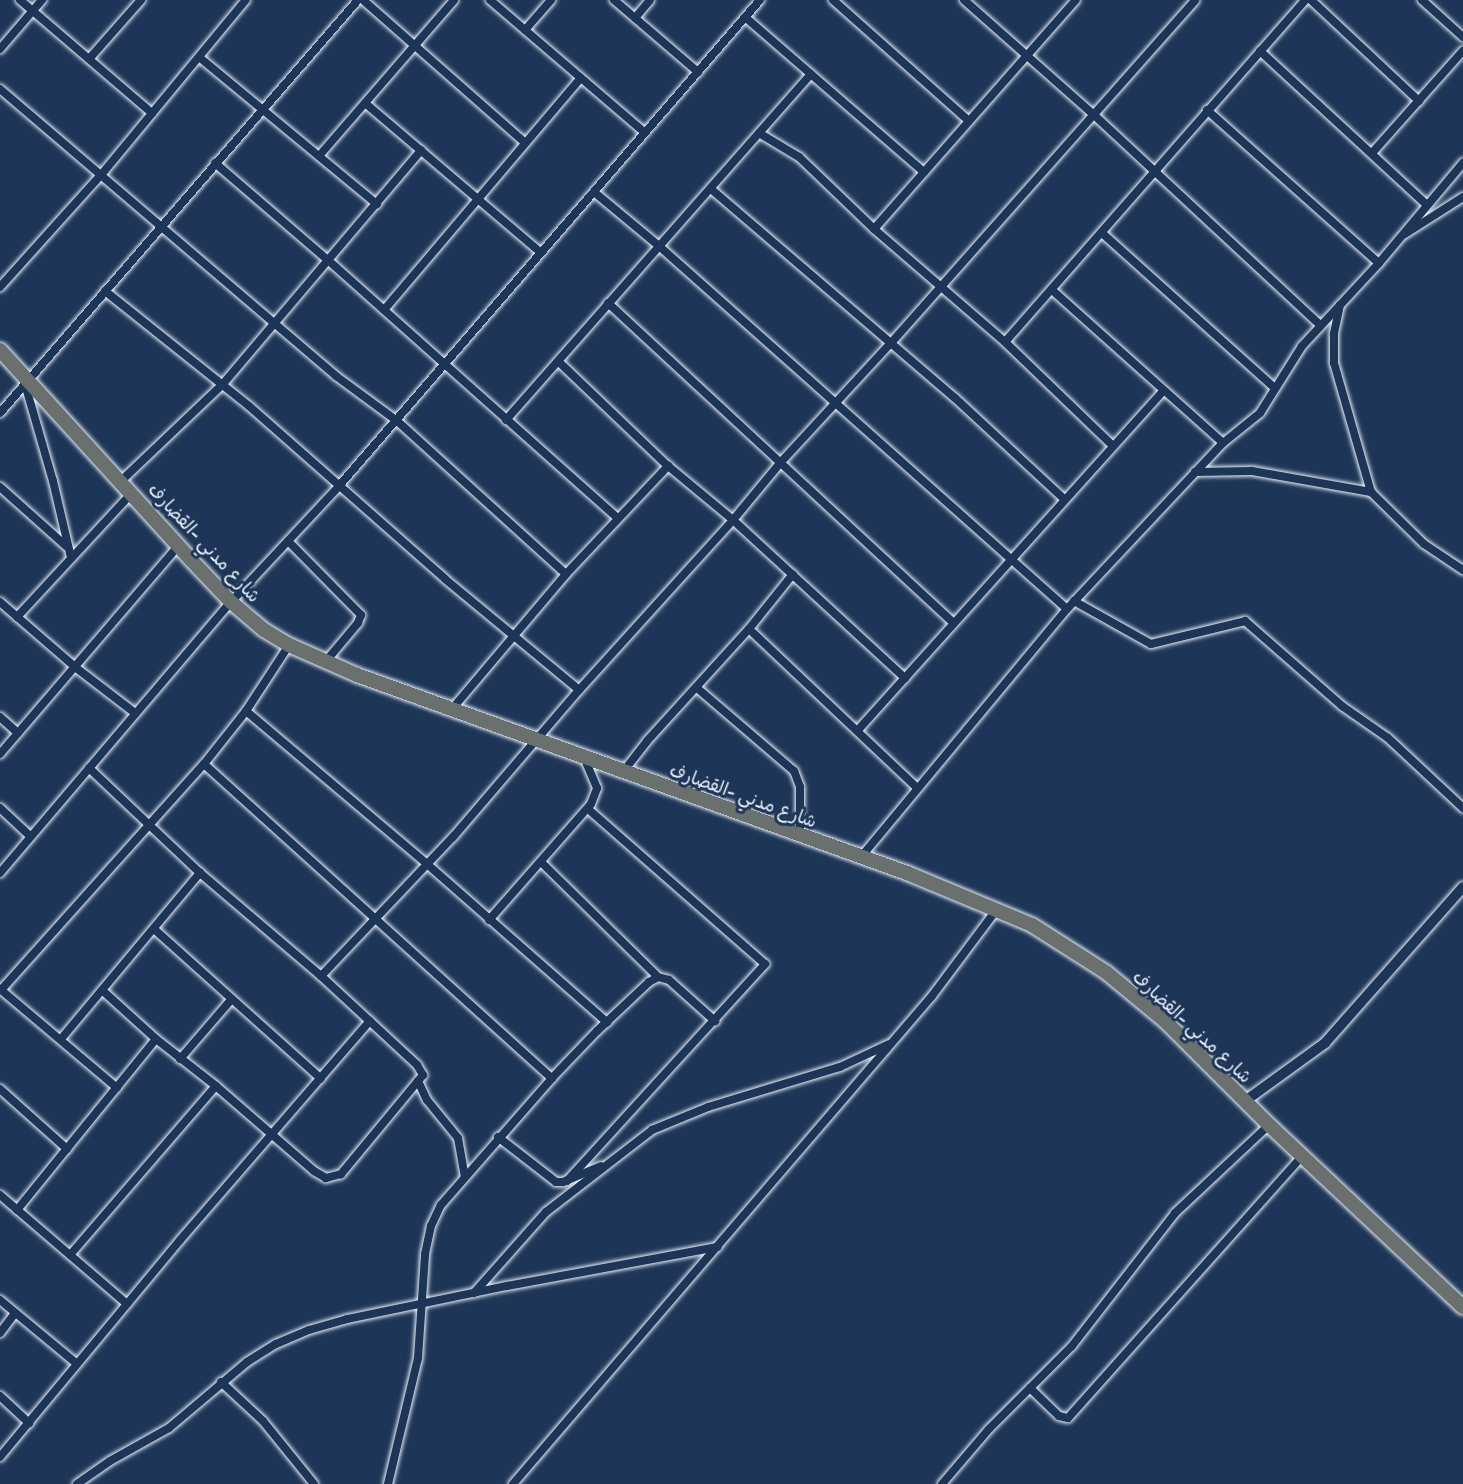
<!DOCTYPE html>
<meta charset="utf-8">
<style>
body{margin:0}
#map{position:relative;width:1463px;height:1484px;overflow:hidden;background:#1d3557;font-family:Sriracha,"Playpen Sans Arabic",sans-serif}
div>[style]{position:absolute}
.roads{filter:drop-shadow(0 0 2px #e8f1f8) drop-shadow(0 0 2px #e8f1f8)}
.street>*{height:8px;margin:-4px;padding:0 4px;transform-origin:4px;border-radius:4px;background:#1d3557}
.secondary>*{height:10px;margin:-5px;padding:0 5px;transform-origin:5px;border-radius:5px;background:#1d3557}
.highway>*{height:14px;margin:-7px;padding:0 7px;transform-origin:7px;border-radius:7px;background:#6a706d}
span{translate:-50% -50%;white-space:nowrap;text-align:center;line-height:1.15;-webkit-text-stroke:6px #1d3557;paint-order:stroke}
.street-label{font-size:18px;color:#e8f1f8}
</style>
<div id="map">
<div class="roads">
<div class="street">
<div style="left:20px;top:0;width:174px;rotate:40.6deg"></div>
<div style="left:363px;top:0;width:216px;rotate:41.4deg"></div>
<div style="left:490px;top:0;width:204px;rotate:40.6deg"></div>
<div style="left:614px;top:0;width:111px;rotate:40.6deg"></div>
<div style="left:833px;top:0;width:182px;rotate:41.7deg"></div>
<div style="left:964px;top:0;width:172px;rotate:41.5deg"></div>
<div style="left:1093px;top:114px;width:310px;rotate:42.9deg"></div>
<div style="left:1311px;top:0;width:148px;rotate:43.1deg"></div>
<div style="left:1422px;top:0;width:55px;rotate:42.1deg"></div>
<div style="left:745px;top:17px;width:237px;rotate:40.9deg"></div>
<div style="left:635px;top:18px;width:23px;rotate:-50deg"></div>
<div style="left:525px;top:30px;width:40px;rotate:-49deg"></div>
<div style="left:0;top:49px;width:65px;rotate:-49.4deg"></div>
<div style="left:1260px;top:51px;width:226px;rotate:42.7deg"></div>
<div style="left:199px;top:57px;width:231px;rotate:39.6deg"></div>
<div style="left:89px;top:59px;width:79px;rotate:-48.6deg"></div>
<div style="left:0;top:89px;width:442px;rotate:40.5deg"></div>
<div style="left:336px;top:376px;width:74px;rotate:36.3deg"></div>
<div style="left:396px;top:420px;width:229px;rotate:42.2deg"></div>
<div style="left:365px;top:103px;width:231px;rotate:40.4deg"></div>
<div style="left:1207px;top:110px;width:230px;rotate:41.7deg"></div>
<div style="left:759px;top:133px;width:47px;rotate:31deg"></div>
<div style="left:799px;top:157px;width:104px;rotate:43.8deg"></div>
<div style="left:874px;top:229px;width:173px;rotate:40.8deg"></div>
<div style="left:1005px;top:342px;width:149px;rotate:43.9deg"></div>
<div style="left:1372px;top:153px;width:137px;rotate:-48.3deg"></div>
<div style="left:319px;top:156px;width:206px;rotate:-49.1deg"></div>
<div style="left:215px;top:163px;width:150px;rotate:40.7deg"></div>
<div style="left:329px;top:261px;width:386px;rotate:41.7deg"></div>
<div style="left:711px;top:189px;width:321px;rotate:40.6deg"></div>
<div style="left:955px;top:398px;width:147px;rotate:42.8deg"></div>
<div style="left:594px;top:192px;width:85px;rotate:39.7deg"></div>
<div style="left:659px;top:246px;width:546px;rotate:41.66deg"></div>
<div style="left:874px;top:229px;width:305px;rotate:-48.6deg"></div>
<div style="left:1102px;top:233px;width:232px;rotate:41.9deg"></div>
<div style="left:1405px;top:234px;width:69px;rotate:-32.5deg"></div>
<div style="left:0;top:287px;width:151px;rotate:-48deg"></div>
<div style="left:101px;top:175px;width:227px;rotate:-50.4deg"></div>
<div style="left:1052px;top:290px;width:229px;rotate:41.8deg"></div>
<div style="left:105px;top:291px;width:184px;rotate:38.6deg"></div>
<div style="left:249px;top:406px;width:261px;rotate:41.4deg"></div>
<div style="left:445px;top:579px;width:174px;rotate:39.6deg"></div>
<div style="left:608px;top:303px;width:471px;rotate:42.8deg"></div>
<div style="left:1340px;top:305px;width:30px;rotate:102deg"></div>
<div style="left:1334px;top:334px;width:29px;rotate:90deg"></div>
<div style="left:1334px;top:363px;width:134px;rotate:74deg"></div>
<div style="left:1371px;top:492px;width:74px;rotate:44.5deg"></div>
<div style="left:1424px;top:544px;width:47px;rotate:33.7deg"></div>
<div style="left:384px;top:310px;width:304px;rotate:-49.7deg"></div>
<div style="left:1005px;top:342px;width:455px;rotate:-48.7deg"></div>
<div style="left:559px;top:362px;width:151px;rotate:43.7deg"></div>
<div style="left:668px;top:466px;width:85px;rotate:39.7deg"></div>
<div style="left:733px;top:520px;width:234px;rotate:42.6deg"></div>
<div style="left:25px;top:384px;width:101px;rotate:73.9deg"></div>
<div style="left:53px;top:481px;width:79px;rotate:76.8deg"></div>
<div style="left:0;top:413px;width:547px;rotate:-49.08deg"></div>
<div style="left:506px;top:420px;width:461px;rotate:-48.6deg"></div>
<div style="left:1195px;top:472px;width:57px;rotate:-1deg"></div>
<div style="left:1252px;top:471px;width:121px;rotate:10deg"></div>
<div style="left:120px;top:482px;width:141px;rotate:-43.6deg"></div>
<div style="left:222px;top:385px;width:308px;rotate:-49.7deg"></div>
<div style="left:0;top:487px;width:89px;rotate:41.8deg"></div>
<div style="left:288px;top:541px;width:104px;rotate:45.4deg"></div>
<div style="left:361px;top:615px;width:9px;rotate:111deg"></div>
<div style="left:358px;top:623px;width:50px;rotate:130.1deg"></div>
<div style="left:1074px;top:601px;width:88px;rotate:29.2deg"></div>
<div style="left:1151px;top:644px;width:97px;rotate:-13.7deg"></div>
<div style="left:1245px;top:621px;width:129px;rotate:41.2deg"></div>
<div style="left:1342px;top:706px;width:56px;rotate:34.8deg"></div>
<div style="left:1388px;top:738px;width:103px;rotate:43deg"></div>
<div style="left:0;top:602px;width:99px;rotate:40.9deg"></div>
<div style="left:75px;top:667px;width:76px;rotate:37.5deg"></div>
<div style="left:17px;top:617px;width:169px;rotate:-47.2deg"></div>
<div style="left:749px;top:629px;width:231px;rotate:43.4deg"></div>
<div style="left:697px;top:688px;width:128px;rotate:40.6deg"></div>
<div style="left:794px;top:771px;width:17px;rotate:69deg"></div>
<div style="left:800px;top:787px;width:48px;rotate:90deg"></div>
<div style="left:452px;top:709px;width:177px;rotate:-49.8deg"></div>
<div style="left:566px;top:574px;width:149px;rotate:-46.6deg"></div>
<div style="left:246px;top:711px;width:237px;rotate:40.2deg"></div>
<div style="left:427px;top:864px;width:240px;rotate:41.3deg"></div>
<div style="left:0;top:717px;width:24px;rotate:42deg"></div>
<div style="left:858px;top:730px;width:456px;rotate:-48deg"></div>
<div style="left:0;top:754px;width:275px;rotate:-49.4deg"></div>
<div style="left:204px;top:764px;width:469px;rotate:42.1deg"></div>
<div style="left:89px;top:768px;width:153px;rotate:43.4deg"></div>
<div style="left:200px;top:873px;width:159px;rotate:40.4deg"></div>
<div style="left:321px;top:976px;width:131px;rotate:42.8deg"></div>
<div style="left:417px;top:1065px;width:12px;rotate:59deg"></div>
<div style="left:423px;top:1075px;width:129px;rotate:129.6deg"></div>
<div style="left:341px;top:1174px;width:16px;rotate:165deg"></div>
<div style="left:326px;top:1178px;width:14px;rotate:-150deg"></div>
<div style="left:314px;top:1171px;width:130px;rotate:-139.1deg"></div>
<div style="left:216px;top:1086px;width:76px;rotate:-141.9deg"></div>
<div style="left:156px;top:1039px;width:73px;rotate:-137.8deg"></div>
<div style="left:623px;top:772px;width:39px;rotate:-52deg"></div>
<div style="left:647px;top:741px;width:151px;rotate:-47.7deg"></div>
<div style="left:749px;top:629px;width:70px;rotate:-51.3deg"></div>
<div style="left:0;top:808px;width:41px;rotate:43deg"></div>
<div style="left:861px;top:857px;width:322px;rotate:-50.3deg"></div>
<div style="left:1067px;top:609px;width:228px;rotate:-46.8deg"></div>
<div style="left:1223px;top:443px;width:48px;rotate:-39deg"></div>
<div style="left:1260px;top:413px;width:79px;rotate:-57.9deg"></div>
<div style="left:1302px;top:346px;width:113px;rotate:-47.1deg"></div>
<div style="left:1379px;top:263px;width:131px;rotate:-50deg"></div>
<div style="left:541px;top:862px;width:164px;rotate:44.5deg"></div>
<div style="left:658px;top:977px;width:11px;rotate:15deg"></div>
<div style="left:669px;top:980px;width:62px;rotate:41.7deg"></div>
<div style="left:0;top:873px;width:356px;rotate:-49.6deg"></div>
<div style="left:231px;top:602px;width:158px;rotate:-47deg"></div>
<div style="left:339px;top:486px;width:643px;rotate:-49.1deg"></div>
<div style="left:489px;top:920px;width:154px;rotate:-48.7deg"></div>
<div style="left:591px;top:804px;width:17px;rotate:-69deg"></div>
<div style="left:597px;top:788px;width:30px;rotate:-113deg"></div>
<div style="left:154px;top:929px;width:224px;rotate:41.9deg"></div>
<div style="left:321px;top:976px;width:192px;rotate:-46.5deg"></div>
<div style="left:453px;top:837px;width:194px;rotate:-49.4deg"></div>
<div style="left:579px;top:690px;width:229px;rotate:-47.8deg"></div>
<div style="left:733px;top:520px;width:75px;rotate:-50.4deg"></div>
<div style="left:781px;top:462px;width:162px;rotate:-47.3deg"></div>
<div style="left:891px;top:343px;width:458px;rotate:-48.4deg"></div>
<div style="left:0;top:989px;width:153px;rotate:40.2deg"></div>
<div style="left:1px;top:990px;width:304px;rotate:-48.1deg"></div>
<div style="left:204px;top:764px;width:68px;rotate:-51.6deg"></div>
<div style="left:246px;top:711px;width:79px;rotate:-56.9deg"></div>
<div style="left:61px;top:1039px;width:217px;rotate:-50.1deg"></div>
<div style="left:180px;top:1059px;width:78px;rotate:-49.2deg"></div>
<div style="left:418px;top:1081px;width:21px;rotate:65deg"></div>
<div style="left:427px;top:1100px;width:49px;rotate:50.8deg"></div>
<div style="left:458px;top:1138px;width:39px;rotate:80deg"></div>
<div style="left:0;top:1089px;width:90px;rotate:41.8deg"></div>
<div style="left:498px;top:1137px;width:73px;rotate:37.8deg"></div>
<div style="left:556px;top:1182px;width:7px"></div>
<div style="left:563px;top:1182px;width:41px;rotate:-22.8deg"></div>
<div style="left:567px;top:1181px;width:294px;rotate:-47.6deg"></div>
<div style="left:765px;top:964px;width:235px;rotate:-138.8deg"></div>
<div style="left:0;top:1195px;width:167px;rotate:40.6deg"></div>
<div style="left:17px;top:1210px;width:220px;rotate:-50.9deg"></div>
<div style="left:70px;top:1255px;width:223px;rotate:-49.2deg"></div>
<div style="left:474px;top:1293px;width:108px;rotate:-48.4deg"></div>
<div style="left:546px;top:1212px;width:134px;rotate:-37.7deg"></div>
<div style="left:652px;top:1130px;width:61px;rotate:-22.3deg"></div>
<div style="left:708px;top:1107px;width:138px;rotate:-16.9deg"></div>
<div style="left:840px;top:1067px;width:54px;rotate:-25.1deg"></div>
<div style="left:0;top:1300px;width:100px;rotate:39.7deg"></div>
<div style="left:0;top:1333px;width:25px;rotate:-53deg"></div>
<div style="left:221px;top:1382px;width:57px;rotate:42.9deg"></div>
<div style="left:263px;top:1421px;width:81px;rotate:51deg"></div>
<div style="left:1030px;top:1388px;width:40px;rotate:44deg"></div>
<div style="left:1059px;top:1416px;width:9px;rotate:13deg"></div>
<div style="left:1068px;top:1418px;width:351px;rotate:-48.2deg"></div>
<div style="left:0;top:1396px;width:40px;rotate:43deg"></div>
<div style="left:0;top:1457px;width:282px;rotate:-50.3deg"></div>
<div style="left:180px;top:1240px;width:290px;rotate:-49.1deg"></div>
<div style="left:77px;top:1484px;width:40px;rotate:-34.9deg"></div>
<div style="left:110px;top:1461px;width:68px;rotate:-29.2deg"></div>
<div style="left:169px;top:1428px;width:102px;rotate:-40.2deg"></div>
<div style="left:247px;top:1362px;width:34px;rotate:-32deg"></div>
<div style="left:276px;top:1344px;width:36px;rotate:-23deg"></div>
<div style="left:309px;top:1330px;width:40px;rotate:-16deg"></div>
<div style="left:347px;top:1319px;width:163px;rotate:-11.7deg"></div>
<div style="left:507px;top:1286px;width:214px;rotate:-10.5deg"></div>
<div style="left:388px;top:1484px;width:130px;rotate:-76.6deg"></div>
<div style="left:418px;top:1358px;width:104px;rotate:-86.1deg"></div>
<div style="left:425px;top:1254px;width:29px;rotate:-78deg"></div>
<div style="left:431px;top:1226px;width:23px;rotate:-65deg"></div>
<div style="left:441px;top:1205px;width:169px;rotate:-48.8deg"></div>
<div style="left:552px;top:1078px;width:65px;rotate:-46.2deg"></div>
<div style="left:597px;top:1031px;width:71px;rotate:-43.3deg"></div>
<div style="left:649px;top:982px;width:10px;rotate:-29deg"></div>
<div style="left:513px;top:1484px;width:643px;rotate:-49.35deg"></div>
<div style="left:932px;top:996px;width:109px;rotate:-53.2deg"></div>
<div style="left:942px;top:1484px;width:72px;rotate:-49.5deg"></div>
<div style="left:989px;top:1429px;width:117px;rotate:-45deg"></div>
<div style="left:1072px;top:1346px;width:168px;rotate:-52.2deg"></div>
<div style="left:1175px;top:1213px;width:129px;rotate:-43.1deg"></div>
</div>
<div class="secondary">
<div style="left:1245px;top:1101px;width:99px;rotate:-35.9deg"></div>
<div style="left:1325px;top:1043px;width:208px;rotate:-48.5deg"></div>
</div>
<div class="highway">
<div style="left:0;top:350px;width:284px;rotate:47.7deg"></div>
<div style="left:191px;top:560px;width:58px;rotate:46.4deg"></div>
<div style="left:231px;top:602px;width:43px;rotate:40.3deg"></div>
<div style="left:264px;top:630px;width:29px;rotate:31deg"></div>
<div style="left:289px;top:645px;width:74px;rotate:23.8deg"></div>
<div style="left:357px;top:675px;width:585px;rotate:19.8deg"></div>
<div style="left:907px;top:873px;width:135px;rotate:22.6deg"></div>
<div style="left:1032px;top:925px;width:89px;rotate:32.6deg"></div>
<div style="left:1107px;top:973px;width:75px;rotate:39.6deg"></div>
<div style="left:1165px;top:1021px;width:147px;rotate:45deg"></div>
<div style="left:1269px;top:1125px;width:266px;rotate:43.2deg"></div>
</div>
</div>
<div class="street-label">
<span style="left:204px;top:543px;rotate:47deg">شارع مدني -القضارف</span>
<span style="left:743px;top:796px;rotate:20deg">شارع مدني -القضارف</span>
<span style="left:1192px;top:1027px;rotate:43deg">شارع مدني -القضارف</span>
</div>
</div>
